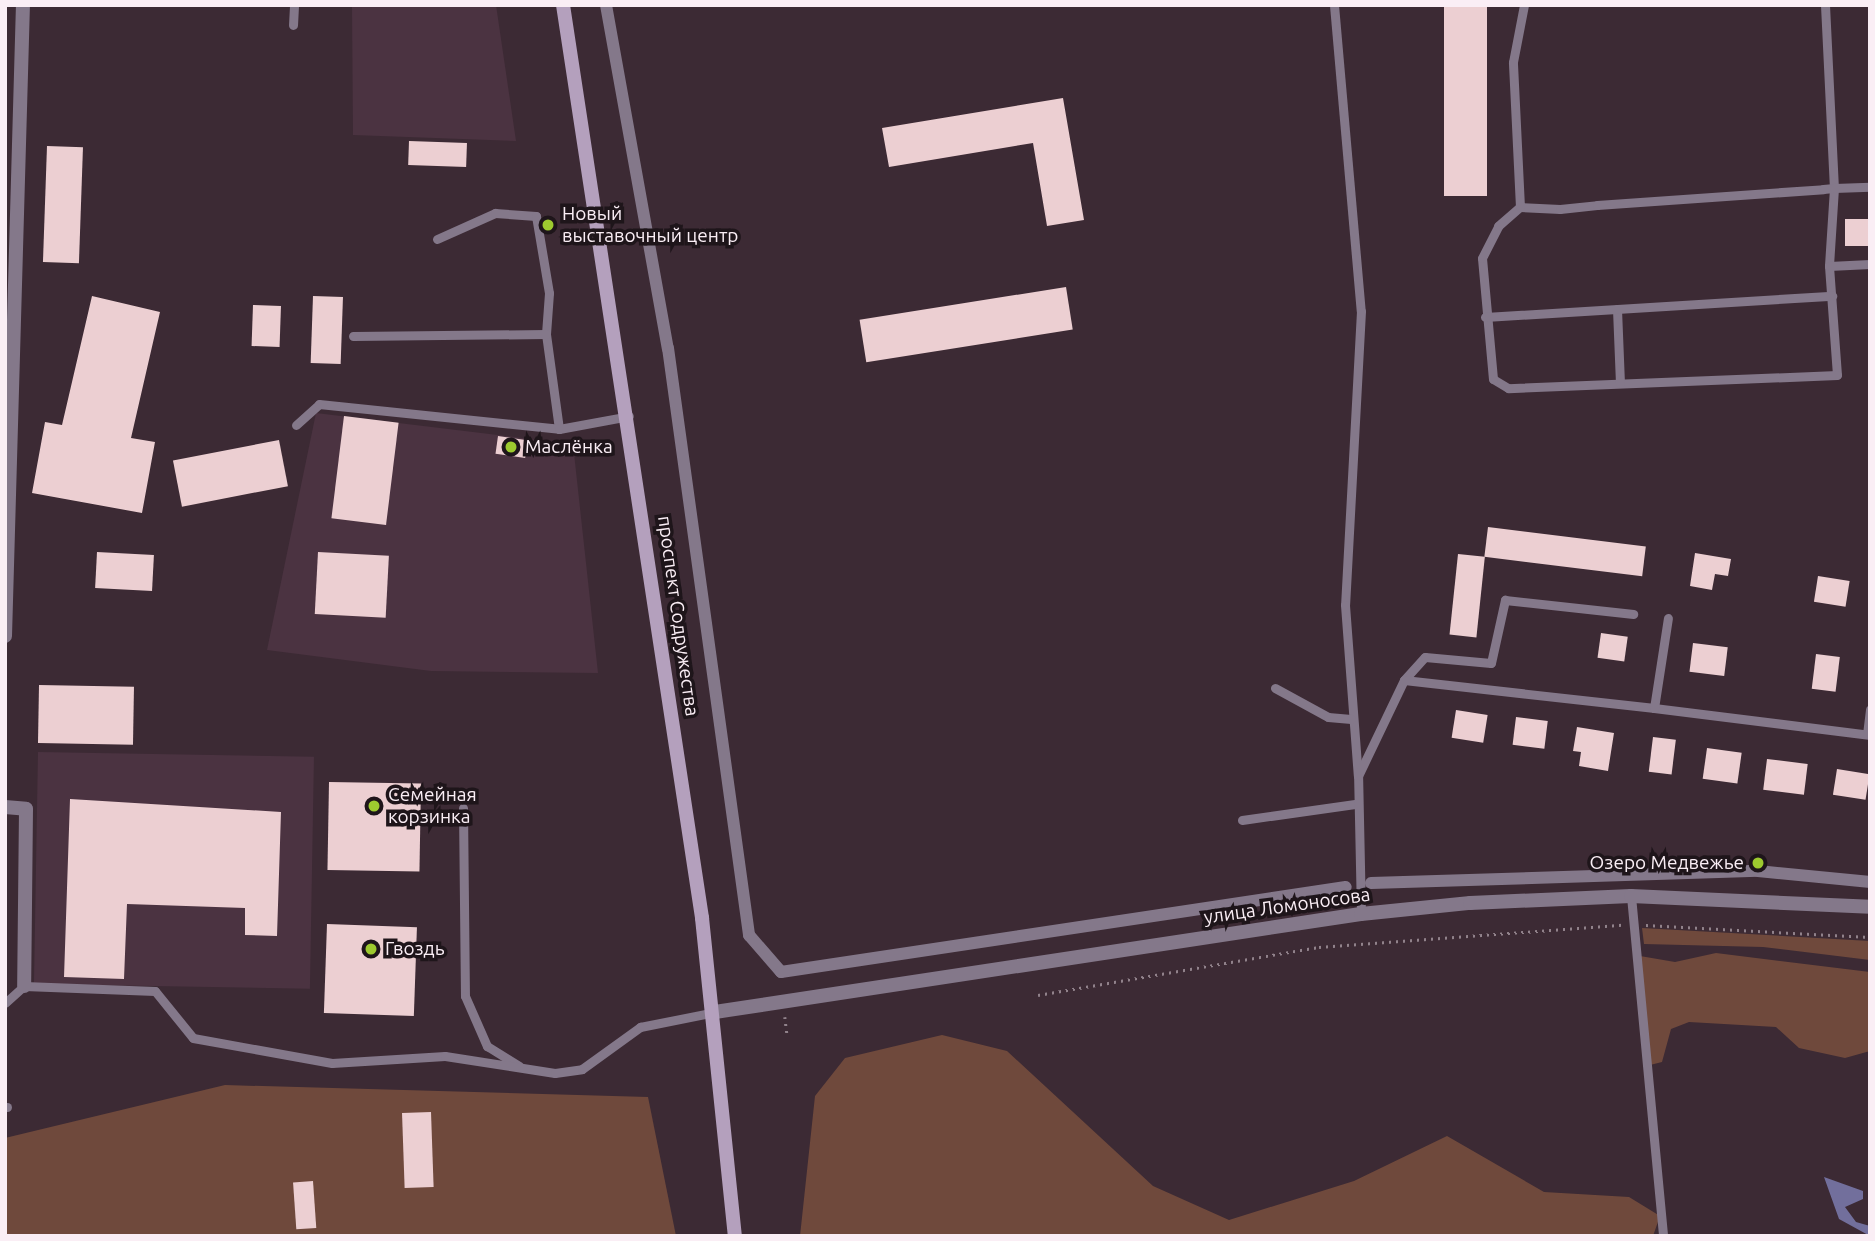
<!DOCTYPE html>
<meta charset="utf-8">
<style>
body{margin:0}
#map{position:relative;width:1875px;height:1241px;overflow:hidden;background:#3c2a34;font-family:Ubuntu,sans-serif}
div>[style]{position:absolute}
.built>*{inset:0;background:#4b3341;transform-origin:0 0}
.green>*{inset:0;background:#6f493c}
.water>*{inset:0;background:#726f9c}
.building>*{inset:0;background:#eccfd2;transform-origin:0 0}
.path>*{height:2.5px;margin-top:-1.25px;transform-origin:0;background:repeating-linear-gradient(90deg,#91828b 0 2px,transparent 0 7px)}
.service>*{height:9px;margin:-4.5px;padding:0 4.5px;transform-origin:4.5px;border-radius:4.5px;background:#84788a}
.pedestrian>*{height:12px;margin:-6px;padding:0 6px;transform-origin:6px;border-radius:6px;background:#84788a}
.minor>*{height:14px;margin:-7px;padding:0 7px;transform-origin:7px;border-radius:7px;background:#84788a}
.tertiary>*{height:14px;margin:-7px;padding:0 7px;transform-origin:7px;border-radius:7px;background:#84788a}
.secondary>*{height:14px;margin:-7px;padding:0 7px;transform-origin:7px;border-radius:7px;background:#b4a0bd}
.dots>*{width:19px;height:19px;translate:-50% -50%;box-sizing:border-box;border:4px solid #1e151a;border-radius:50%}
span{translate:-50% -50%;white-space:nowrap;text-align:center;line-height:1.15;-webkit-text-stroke:7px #1e151a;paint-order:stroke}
.poi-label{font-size:19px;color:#faeef5}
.left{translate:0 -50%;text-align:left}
.right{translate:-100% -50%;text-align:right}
.street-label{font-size:19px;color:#faeef5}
.frame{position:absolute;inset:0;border:7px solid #faeef5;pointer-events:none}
</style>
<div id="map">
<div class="built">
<div style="clip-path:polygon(352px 5px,496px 5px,516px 141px,353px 135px)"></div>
<div style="clip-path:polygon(316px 413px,573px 444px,598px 673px,431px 671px,267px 650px)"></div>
<div style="left:38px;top:752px;width:276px;height:232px;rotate:1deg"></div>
</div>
<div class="green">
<div style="clip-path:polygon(1642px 928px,1870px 941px,1870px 960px,1763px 947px,1644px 944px)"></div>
<div style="clip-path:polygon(1716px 953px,1870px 972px,1870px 1051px,1845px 1058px,1799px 1048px,1776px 1027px,1689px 1022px,1671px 1029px,1662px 1062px,1650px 1065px,1640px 956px,1675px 962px)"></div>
<div style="clip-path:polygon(942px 1035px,1007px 1051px,1153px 1186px,1229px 1220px,1354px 1181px,1447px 1136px,1544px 1192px,1629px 1197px,1660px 1216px,1653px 1236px,800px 1236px,815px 1096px,845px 1058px)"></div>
<div style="clip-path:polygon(225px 1085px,648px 1097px,676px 1236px,5px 1236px,5px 1138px)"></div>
</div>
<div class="water">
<div style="clip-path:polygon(1824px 1177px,1863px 1191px,1863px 1199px,1845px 1207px,1856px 1222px,1870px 1226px,1870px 1236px,1839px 1219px)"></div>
</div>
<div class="building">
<div style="left:1444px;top:5px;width:43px;height:191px"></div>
<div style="clip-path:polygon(1063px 98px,1084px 220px,1047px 226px,1033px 143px,889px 167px,882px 128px)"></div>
<div style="left:409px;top:141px;width:58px;height:24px;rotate:2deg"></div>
<div style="left:47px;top:146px;width:36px;height:116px;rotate:2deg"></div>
<div style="left:1870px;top:219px;width:27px;height:25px;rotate:90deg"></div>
<div style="left:1066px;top:287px;width:43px;height:209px;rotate:81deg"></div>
<div style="clip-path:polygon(92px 296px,160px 312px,131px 438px,155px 442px,142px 513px,32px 493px,45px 422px,62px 425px)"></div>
<div style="left:313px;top:296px;width:30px;height:67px;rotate:2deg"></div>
<div style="left:253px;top:305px;width:28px;height:41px;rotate:2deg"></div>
<div style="left:344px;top:416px;width:55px;height:103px;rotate:7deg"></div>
<div style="left:498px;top:436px;width:30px;height:18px;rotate:8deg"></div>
<div style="left:279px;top:440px;width:47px;height:108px;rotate:79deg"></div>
<div style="left:1488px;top:527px;width:159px;height:30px;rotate:7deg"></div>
<div style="left:97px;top:552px;width:57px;height:36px;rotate:3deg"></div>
<div style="left:318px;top:552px;width:71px;height:62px;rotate:3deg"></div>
<div style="clip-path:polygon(1695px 553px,1731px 559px,1728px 576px,1715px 574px,1712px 590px,1690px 586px)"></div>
<div style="left:1458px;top:554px;width:27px;height:81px;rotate:6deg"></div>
<div style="left:1818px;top:576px;width:32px;height:26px;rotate:9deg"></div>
<div style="left:1601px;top:633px;width:27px;height:25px;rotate:8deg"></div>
<div style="left:1693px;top:643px;width:35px;height:29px;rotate:7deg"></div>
<div style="left:1816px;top:654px;width:24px;height:35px;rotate:7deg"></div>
<div style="left:39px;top:685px;width:95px;height:58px;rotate:1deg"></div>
<div style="left:1456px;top:710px;width:32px;height:28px;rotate:9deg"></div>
<div style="left:1516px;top:717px;width:32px;height:28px;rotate:7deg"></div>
<div style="clip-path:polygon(1577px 727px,1614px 733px,1608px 771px,1579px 766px,1581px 752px,1573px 751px)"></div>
<div style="left:1653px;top:737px;width:23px;height:35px;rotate:7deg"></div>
<div style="left:1707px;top:748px;width:35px;height:31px;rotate:8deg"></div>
<div style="left:1767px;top:759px;width:41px;height:31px;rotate:7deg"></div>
<div style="left:1837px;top:769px;width:33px;height:26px;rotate:9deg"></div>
<div style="left:329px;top:782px;width:92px;height:88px;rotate:1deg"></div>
<div style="clip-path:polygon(70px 799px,281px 812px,277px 936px,245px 935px,245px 908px,127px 904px,124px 979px,64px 977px)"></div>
<div style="left:327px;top:924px;width:90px;height:89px;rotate:2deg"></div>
<div style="left:431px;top:1112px;width:75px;height:29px;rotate:88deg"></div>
<div style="left:313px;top:1181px;width:47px;height:20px;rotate:86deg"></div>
</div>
<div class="path">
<div style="left:1646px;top:925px;width:224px;rotate:3.1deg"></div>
<div style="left:1038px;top:995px;width:285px;rotate:-9.7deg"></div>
<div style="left:1319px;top:947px;width:304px;rotate:-4.2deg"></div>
<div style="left:785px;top:1017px;width:16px;rotate:83deg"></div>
</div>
<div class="service">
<div style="left:1334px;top:5px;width:307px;rotate:85deg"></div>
<div style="left:1361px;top:311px;width:294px;rotate:93.1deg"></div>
<div style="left:1345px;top:605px;width:171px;rotate:85.7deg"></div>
<div style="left:1825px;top:5px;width:183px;rotate:87.2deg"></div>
<div style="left:1834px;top:188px;width:78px;rotate:93.7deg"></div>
<div style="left:1829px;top:266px;width:109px;rotate:85.8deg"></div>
<div style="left:1837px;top:375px;width:329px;rotate:177.7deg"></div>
<div style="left:1508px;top:388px;width:17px;rotate:-149deg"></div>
<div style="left:1493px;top:379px;width:121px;rotate:-95.2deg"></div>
<div style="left:1482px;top:258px;width:36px;rotate:-63deg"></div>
<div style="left:1498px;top:226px;width:29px;rotate:-41deg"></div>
<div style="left:1520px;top:207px;width:40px;rotate:2.9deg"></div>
<div style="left:1560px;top:209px;width:37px;rotate:-6deg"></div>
<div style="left:1597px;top:205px;width:227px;rotate:-4deg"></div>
<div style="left:1823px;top:189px;width:11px;rotate:-5deg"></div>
<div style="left:1834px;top:188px;width:36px;rotate:-2deg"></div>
<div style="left:293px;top:25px;width:20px;rotate:-87deg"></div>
<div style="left:1520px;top:207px;width:145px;rotate:-92.8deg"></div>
<div style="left:1513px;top:62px;width:58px;rotate:-79.1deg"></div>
<div style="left:437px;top:239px;width:64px;rotate:-24.1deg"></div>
<div style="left:495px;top:213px;width:41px;rotate:4.2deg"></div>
<div style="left:536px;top:216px;width:78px;rotate:80.4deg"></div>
<div style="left:549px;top:293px;width:41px;rotate:94.2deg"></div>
<div style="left:546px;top:334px;width:96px;rotate:82.2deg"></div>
<div style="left:1829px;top:266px;width:41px;rotate:-2.8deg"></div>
<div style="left:1617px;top:309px;width:74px;rotate:87.7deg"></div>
<div style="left:1485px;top:317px;width:348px;rotate:-3.5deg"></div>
<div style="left:353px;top:336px;width:193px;rotate:-0.6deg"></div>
<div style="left:296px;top:425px;width:31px;rotate:-42deg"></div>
<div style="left:319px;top:404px;width:241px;rotate:5.9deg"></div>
<div style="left:559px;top:429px;width:71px;rotate:-10.5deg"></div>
<div style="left:1404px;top:680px;width:31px;rotate:-48deg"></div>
<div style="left:1425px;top:657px;width:66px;rotate:5.2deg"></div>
<div style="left:1491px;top:663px;width:65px;rotate:-77.5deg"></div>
<div style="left:1505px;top:600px;width:129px;rotate:6.2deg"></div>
<div style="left:1275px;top:688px;width:60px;rotate:28.7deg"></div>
<div style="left:1328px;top:717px;width:23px;rotate:5deg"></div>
<div style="left:1654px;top:708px;width:218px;rotate:7.1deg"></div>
<div style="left:1867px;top:734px;width:25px;rotate:-83deg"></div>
<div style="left:463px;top:808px;width:188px;rotate:89.4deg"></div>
<div style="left:465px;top:996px;width:55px;rotate:66.3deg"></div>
<div style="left:487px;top:1046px;width:38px;rotate:32deg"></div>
<div style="left:1242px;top:820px;width:114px;rotate:-8.1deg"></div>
<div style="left:1631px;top:896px;width:342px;rotate:84.6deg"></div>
<div style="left:1361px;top:914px;width:138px;rotate:-91.2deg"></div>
<div style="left:1358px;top:776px;width:106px;rotate:-64.4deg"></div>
<div style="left:1404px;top:680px;width:252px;rotate:6.4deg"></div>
<div style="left:1654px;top:708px;width:91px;rotate:-81.2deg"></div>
<div style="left:5px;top:1003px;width:25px;rotate:-42deg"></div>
<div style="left:24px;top:986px;width:131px;rotate:2.2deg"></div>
<div style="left:155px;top:991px;width:60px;rotate:51deg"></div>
<div style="left:193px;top:1038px;width:141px;rotate:10.2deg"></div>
<div style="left:332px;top:1063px;width:113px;rotate:-3.5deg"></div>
<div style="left:445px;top:1056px;width:111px;rotate:8.8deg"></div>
<div style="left:555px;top:1073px;width:27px;rotate:-8deg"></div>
<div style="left:582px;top:1069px;width:72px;rotate:-35.9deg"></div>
<div style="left:640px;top:1027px;width:76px;rotate:-11.3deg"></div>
<div style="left:5px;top:1107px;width:2px"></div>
</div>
<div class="pedestrian">
<div style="left:606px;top:5px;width:349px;rotate:79.8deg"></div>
<div style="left:668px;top:348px;width:593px;rotate:82.14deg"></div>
<div style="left:749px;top:935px;width:49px;rotate:49.1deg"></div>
<div style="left:781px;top:972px;width:571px;rotate:-8.56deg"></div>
<div style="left:1371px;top:883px;width:387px;rotate:-1.8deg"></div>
<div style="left:1758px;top:871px;width:113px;rotate:5.6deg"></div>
</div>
<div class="minor">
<div style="left:5px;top:636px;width:631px;rotate:-88.37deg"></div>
<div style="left:5px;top:807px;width:21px;rotate:5deg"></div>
<div style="left:26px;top:809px;width:177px;rotate:90.6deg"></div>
</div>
<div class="tertiary">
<div style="left:715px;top:1012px;width:653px;rotate:-8.63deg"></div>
<div style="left:1361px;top:914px;width:110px;rotate:-5.8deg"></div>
<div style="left:1470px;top:903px;width:161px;rotate:-2.5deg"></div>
<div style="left:1631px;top:896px;width:239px;rotate:2.6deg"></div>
</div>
<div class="secondary">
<div style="left:563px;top:5px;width:924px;rotate:81.34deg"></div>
<div style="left:702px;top:918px;width:320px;rotate:84.1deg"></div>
</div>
<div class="dots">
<div style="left:548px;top:225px;background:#9dca2f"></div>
<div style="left:511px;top:447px;background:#9dca2f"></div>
<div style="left:374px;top:806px;background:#9dca2f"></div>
<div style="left:1758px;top:863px;background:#9dca2f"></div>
<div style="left:371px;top:949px;background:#9dca2f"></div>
</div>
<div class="poi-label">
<span class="left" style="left:562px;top:225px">Новый<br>выставочный центр</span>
<span class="left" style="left:525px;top:447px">Маслёнка</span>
<span class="left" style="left:388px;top:806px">Семейная<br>корзинка</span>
<span class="right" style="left:1744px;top:863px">Озеро Медвежье</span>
<span class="left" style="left:385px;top:949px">Гвоздь</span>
</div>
<div class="street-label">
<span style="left:678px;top:616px;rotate:82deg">проспект Содружества</span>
<span style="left:1287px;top:906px;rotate:-8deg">улица Ломоносова</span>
</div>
<div class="frame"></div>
</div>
